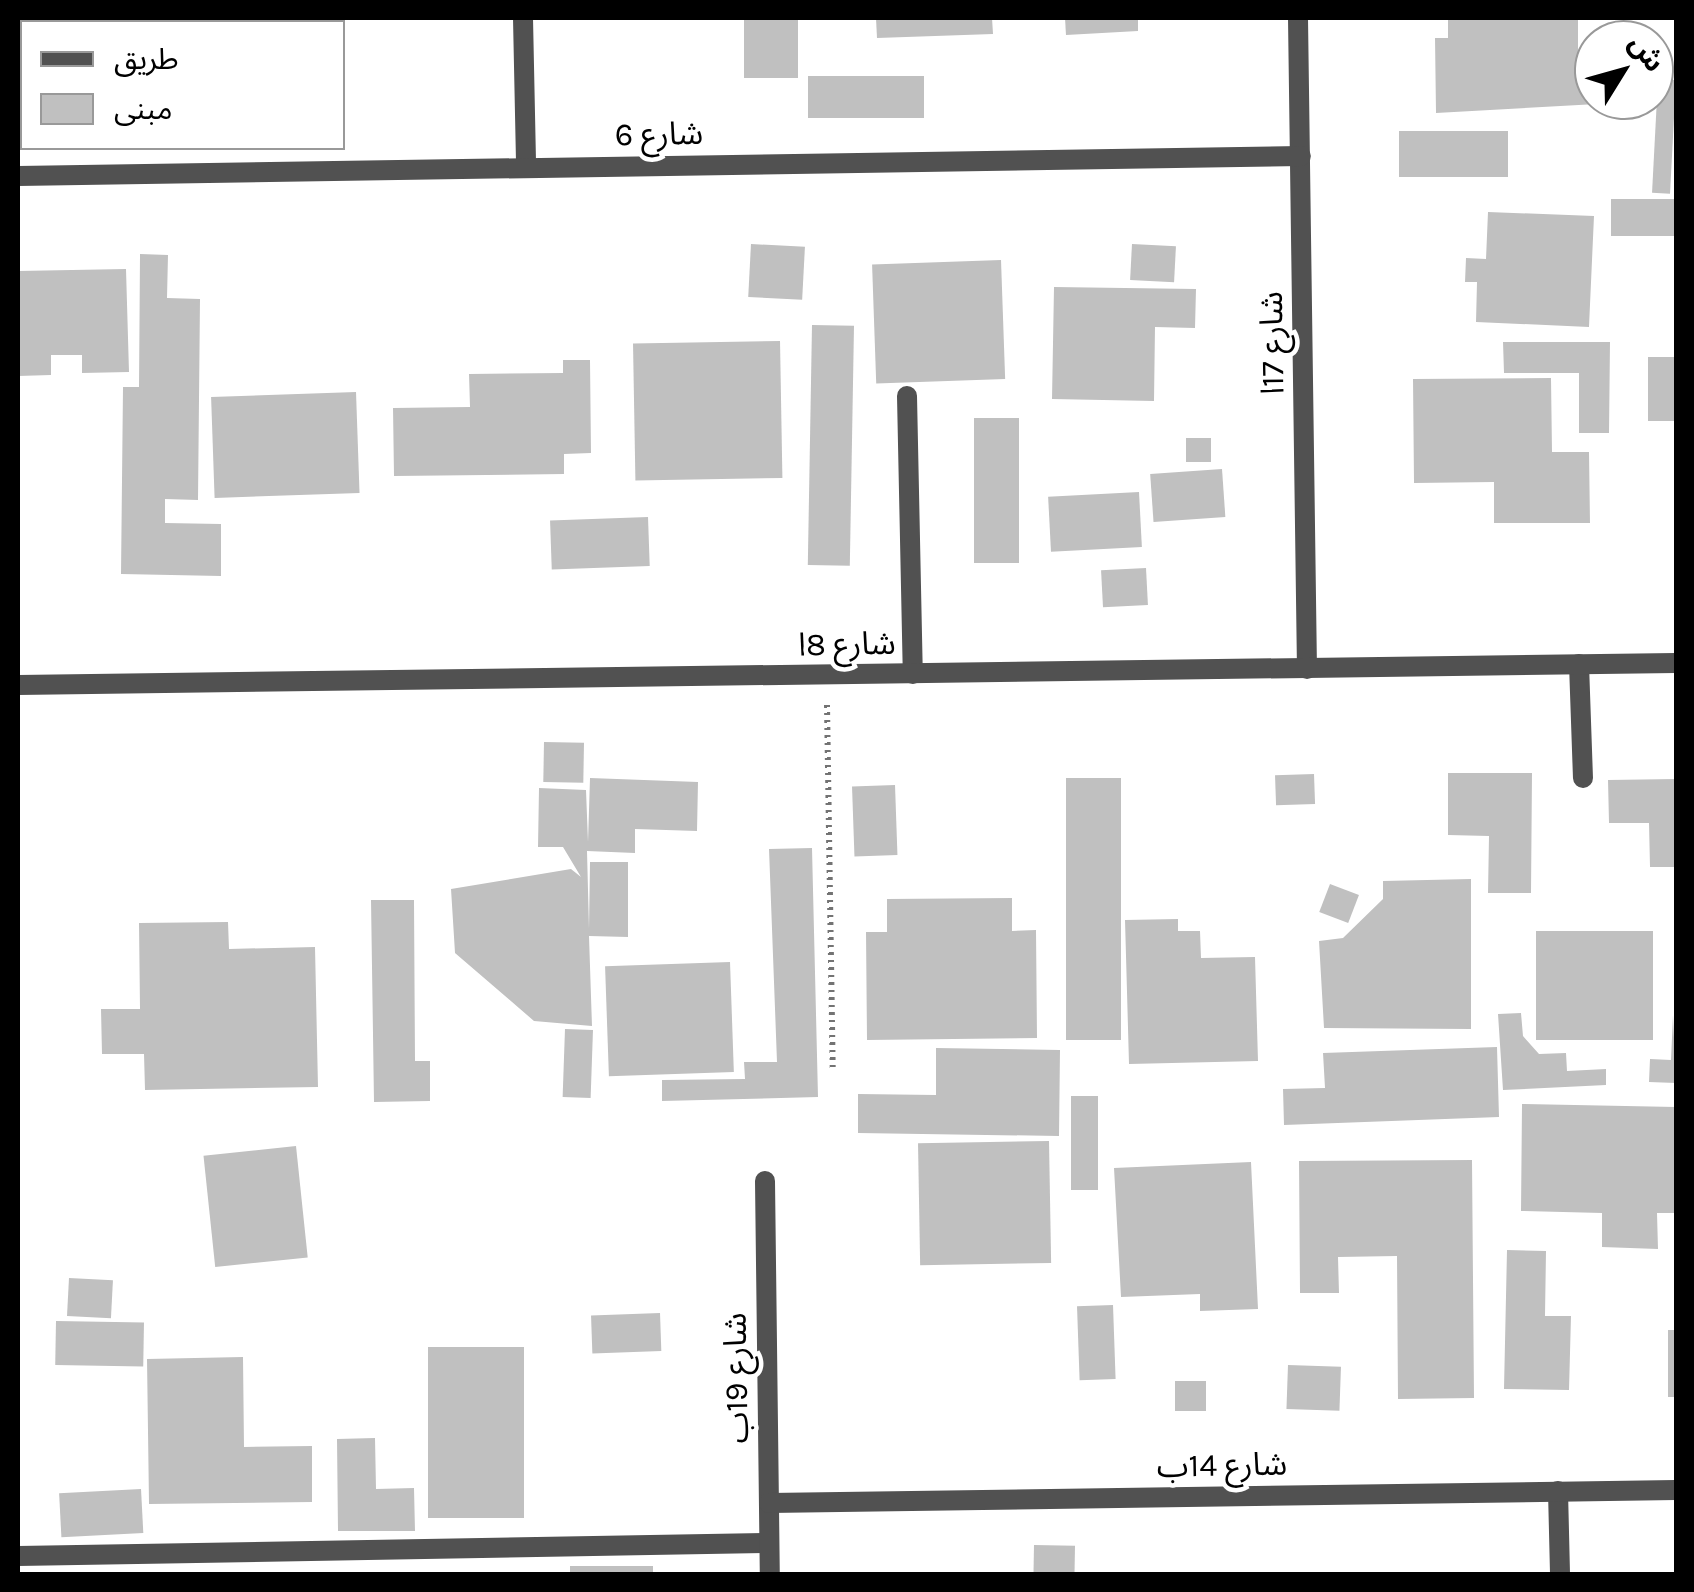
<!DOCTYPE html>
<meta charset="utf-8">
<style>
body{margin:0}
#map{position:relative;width:1694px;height:1592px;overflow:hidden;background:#fff;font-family:Karla,"Noto Sans Arabic",sans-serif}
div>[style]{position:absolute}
.building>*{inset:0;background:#c0c0c0;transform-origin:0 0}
.path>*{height:6px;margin-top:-3px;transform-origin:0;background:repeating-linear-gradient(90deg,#737373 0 2.5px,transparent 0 7.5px)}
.lane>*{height:20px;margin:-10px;padding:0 10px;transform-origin:10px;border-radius:10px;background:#515151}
.street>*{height:20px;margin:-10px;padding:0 10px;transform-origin:10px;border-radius:10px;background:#515151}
span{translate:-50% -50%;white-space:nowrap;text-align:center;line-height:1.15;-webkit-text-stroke:9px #fff;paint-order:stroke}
.street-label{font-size:32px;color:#000}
.frame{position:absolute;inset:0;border:20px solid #000;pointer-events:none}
.legend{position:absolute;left:20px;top:20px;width:325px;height:130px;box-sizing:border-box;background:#fff;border:2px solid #999;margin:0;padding:12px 18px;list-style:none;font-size:30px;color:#000}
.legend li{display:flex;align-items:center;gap:20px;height:50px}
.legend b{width:50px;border:2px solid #999}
.north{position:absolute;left:1574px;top:20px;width:100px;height:100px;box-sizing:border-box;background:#fff;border:2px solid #999;border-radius:50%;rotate:53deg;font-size:28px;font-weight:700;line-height:40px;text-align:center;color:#000}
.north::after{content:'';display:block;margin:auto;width:35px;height:45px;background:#000;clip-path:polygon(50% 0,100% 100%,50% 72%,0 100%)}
</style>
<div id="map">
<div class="building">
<div style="left:134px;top:18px;width:77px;height:4px"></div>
<div style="left:252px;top:18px;width:37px;height:4px"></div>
<div style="left:744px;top:18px;width:54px;height:60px"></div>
<div style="clip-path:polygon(876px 18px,992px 18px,993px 34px,877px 38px)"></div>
<div style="clip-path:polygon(1065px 18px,1138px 18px,1138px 31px,1066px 35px)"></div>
<div style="clip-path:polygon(1448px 18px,1578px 18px,1578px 50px,1585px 50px,1585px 67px,1594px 67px,1597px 104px,1436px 113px,1435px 38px,1448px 38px)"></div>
<div style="left:18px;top:29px;width:4px;height:59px"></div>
<div style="left:924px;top:76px;width:42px;height:116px;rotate:90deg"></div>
<div style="left:1658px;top:79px;width:18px;height:114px;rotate:3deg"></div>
<div style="left:1399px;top:131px;width:109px;height:46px"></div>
<div style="left:1676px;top:199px;width:37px;height:65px;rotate:90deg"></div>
<div style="clip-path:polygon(1488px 212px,1594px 216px,1589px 327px,1476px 322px,1477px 282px,1465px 282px,1466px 258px,1486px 259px)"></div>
<div style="left:751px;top:244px;width:54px;height:53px;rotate:3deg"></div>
<div style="left:1132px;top:244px;width:44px;height:36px;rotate:3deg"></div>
<div style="clip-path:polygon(140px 254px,168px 255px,167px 298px,200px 299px,198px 500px,165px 499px,165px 523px,221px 524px,221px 576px,121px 574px,123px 387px,139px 387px)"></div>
<div style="left:1001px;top:260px;width:119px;height:129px;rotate:88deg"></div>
<div style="clip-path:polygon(126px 269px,129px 372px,82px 373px,82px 355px,51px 355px,51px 375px,18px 376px,18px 271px)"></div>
<div style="clip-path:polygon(1054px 287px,1196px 289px,1195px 328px,1155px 327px,1154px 401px,1052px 399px)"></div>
<div style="left:812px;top:325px;width:42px;height:240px;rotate:1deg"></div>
<div style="left:780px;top:341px;width:137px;height:147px;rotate:89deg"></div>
<div style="clip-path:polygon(1503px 342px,1610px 342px,1609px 433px,1579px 433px,1579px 373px,1504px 373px)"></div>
<div style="left:1676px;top:357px;width:64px;height:28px;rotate:90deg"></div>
<div style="clip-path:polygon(563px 360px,590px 360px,591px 453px,564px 454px,564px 474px,394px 476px,393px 408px,470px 407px,469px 374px,563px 373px)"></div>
<div style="clip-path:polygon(1551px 378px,1552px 452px,1589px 452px,1590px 523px,1494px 523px,1494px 482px,1414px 483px,1413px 379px)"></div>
<div style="left:356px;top:392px;width:101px;height:145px;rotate:88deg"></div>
<div style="left:974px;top:418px;width:45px;height:145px"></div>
<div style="left:1186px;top:438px;width:25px;height:24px"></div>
<div style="left:1222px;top:469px;width:48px;height:72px;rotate:86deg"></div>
<div style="left:1139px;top:492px;width:55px;height:91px;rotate:87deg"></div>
<div style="left:648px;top:517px;width:49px;height:98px;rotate:88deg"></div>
<div style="left:1146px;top:568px;width:37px;height:45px;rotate:87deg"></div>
<div style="left:544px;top:742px;width:40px;height:40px;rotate:1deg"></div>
<div style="clip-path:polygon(1448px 773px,1532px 773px,1531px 893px,1488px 893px,1489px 836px,1448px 835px)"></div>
<div style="left:1314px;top:774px;width:30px;height:39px;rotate:88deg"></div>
<div style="clip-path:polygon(590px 778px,698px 782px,697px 831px,635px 829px,635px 853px,587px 851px,589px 929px,590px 862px,628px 862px,628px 937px,589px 936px,592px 1026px,534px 1021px,455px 953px,451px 889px,571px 869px,581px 877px,563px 847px,538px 847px,539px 788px,586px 790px,588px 842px)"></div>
<div style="left:1121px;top:778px;width:262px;height:55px;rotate:90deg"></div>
<div style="clip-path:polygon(1676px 779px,1676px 867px,1650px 867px,1649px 823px,1609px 823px,1608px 780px)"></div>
<div style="left:895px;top:785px;width:70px;height:43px;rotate:88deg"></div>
<div style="clip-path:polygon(812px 848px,818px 1097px,662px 1101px,662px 1080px,745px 1079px,744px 1062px,777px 1062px,769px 849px)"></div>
<div style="clip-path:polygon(1471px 879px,1471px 1029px,1324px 1028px,1319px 941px,1343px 938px,1383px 899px,1383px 881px)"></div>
<div style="left:1330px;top:884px;width:31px;height:30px;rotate:21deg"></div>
<div style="clip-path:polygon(1012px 898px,1012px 931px,1036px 930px,1037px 1038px,867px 1040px,866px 932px,887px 932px,887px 899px)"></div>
<div style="clip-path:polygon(371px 900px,414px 900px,415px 1061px,430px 1061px,430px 1101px,374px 1102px)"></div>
<div style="clip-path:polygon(1178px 919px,1178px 931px,1200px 931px,1201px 958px,1255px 957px,1258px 1061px,1129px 1064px,1125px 920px)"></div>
<div style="clip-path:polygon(228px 922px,229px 949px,315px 947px,318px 1087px,145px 1090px,144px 1054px,102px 1054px,101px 1009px,140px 1009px,139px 923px)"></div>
<div style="left:1536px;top:931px;width:117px;height:109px"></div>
<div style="left:730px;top:962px;width:110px;height:125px;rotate:88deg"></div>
<div style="clip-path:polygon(1521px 1013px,1523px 1036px,1539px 1054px,1566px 1053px,1567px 1071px,1606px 1069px,1606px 1085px,1503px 1090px,1498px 1014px)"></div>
<div style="clip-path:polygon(1673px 1015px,1676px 1083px,1649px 1082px,1650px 1059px,1671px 1060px)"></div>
<div style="left:565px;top:1029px;width:28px;height:68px;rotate:2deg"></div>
<div style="clip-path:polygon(1497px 1047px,1499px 1117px,1284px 1125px,1283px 1089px,1325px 1088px,1323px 1053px)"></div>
<div style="clip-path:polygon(936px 1048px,1060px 1050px,1059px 1136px,858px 1133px,858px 1094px,936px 1095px)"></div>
<div style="left:1071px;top:1096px;width:27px;height:94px"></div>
<div style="clip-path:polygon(1522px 1104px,1676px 1107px,1676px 1213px,1657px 1213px,1658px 1249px,1602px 1247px,1602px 1213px,1521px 1211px)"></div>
<div style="left:1049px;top:1141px;width:122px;height:131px;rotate:89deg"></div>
<div style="left:296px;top:1146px;width:112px;height:93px;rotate:84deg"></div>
<div style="clip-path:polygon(1472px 1160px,1474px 1398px,1398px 1399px,1397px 1256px,1338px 1257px,1339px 1293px,1300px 1293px,1299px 1161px)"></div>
<div style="clip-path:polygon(1251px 1162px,1258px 1309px,1200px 1311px,1200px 1294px,1121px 1297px,1114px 1168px)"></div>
<div style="clip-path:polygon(1507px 1250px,1546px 1251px,1545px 1316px,1571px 1316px,1569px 1390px,1504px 1389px)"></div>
<div style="left:69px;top:1278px;width:44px;height:38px;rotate:3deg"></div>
<div style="left:1113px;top:1305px;width:74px;height:36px;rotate:88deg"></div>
<div style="left:660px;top:1313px;width:38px;height:69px;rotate:88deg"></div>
<div style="left:56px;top:1321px;width:88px;height:44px;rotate:1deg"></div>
<div style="left:1668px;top:1330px;width:8px;height:67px"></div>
<div style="left:428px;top:1347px;width:96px;height:171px"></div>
<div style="clip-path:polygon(243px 1357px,244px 1447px,312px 1446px,312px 1502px,149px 1504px,147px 1359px)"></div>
<div style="left:1288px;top:1365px;width:53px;height:44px;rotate:2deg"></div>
<div style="left:1175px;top:1381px;width:31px;height:30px"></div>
<div style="clip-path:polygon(375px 1438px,376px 1489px,414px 1488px,415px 1531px,338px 1531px,337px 1439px)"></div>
<div style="left:141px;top:1489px;width:44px;height:82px;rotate:87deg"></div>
<div style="left:1034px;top:1545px;width:41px;height:29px;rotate:1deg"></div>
<div style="left:653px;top:1566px;width:8px;height:83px;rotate:90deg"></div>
</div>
<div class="path">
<div style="left:827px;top:705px;width:363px;rotate:89.1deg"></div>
</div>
<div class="lane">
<div style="left:907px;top:396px;width:278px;rotate:88.8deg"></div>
<div style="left:1579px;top:664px;width:114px;rotate:88deg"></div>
<div style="left:18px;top:1556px;width:751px;rotate:-0.99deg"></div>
</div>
<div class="street">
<div style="left:523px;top:18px;width:149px;rotate:88.8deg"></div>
<div style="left:1298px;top:18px;width:651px;rotate:89.21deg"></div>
<div style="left:18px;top:176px;width:1283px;rotate:-0.89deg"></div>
<div style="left:18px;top:685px;width:1658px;rotate:-0.76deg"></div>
<div style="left:765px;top:1181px;width:393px;rotate:89.3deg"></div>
<div style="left:1558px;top:1491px;width:83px;rotate:88.6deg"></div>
<div style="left:769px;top:1503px;width:907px;rotate:-0.82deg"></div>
</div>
<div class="street-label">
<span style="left:659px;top:135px;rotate:-1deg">شارع 6</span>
<span style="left:1273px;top:343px;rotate:-91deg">شارع 17ا</span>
<span style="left:847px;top:645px;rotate:-1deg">شارع 8ا</span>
<span style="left:737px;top:1378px;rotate:-91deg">شارع 19ب</span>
<span style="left:1222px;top:1466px;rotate:-1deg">شارع 14ب</span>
</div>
<div class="frame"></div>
<ul class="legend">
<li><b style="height:12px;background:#515151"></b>طريق</li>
<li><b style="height:28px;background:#c0c0c0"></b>مبنى</li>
</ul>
<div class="north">ش</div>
</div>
